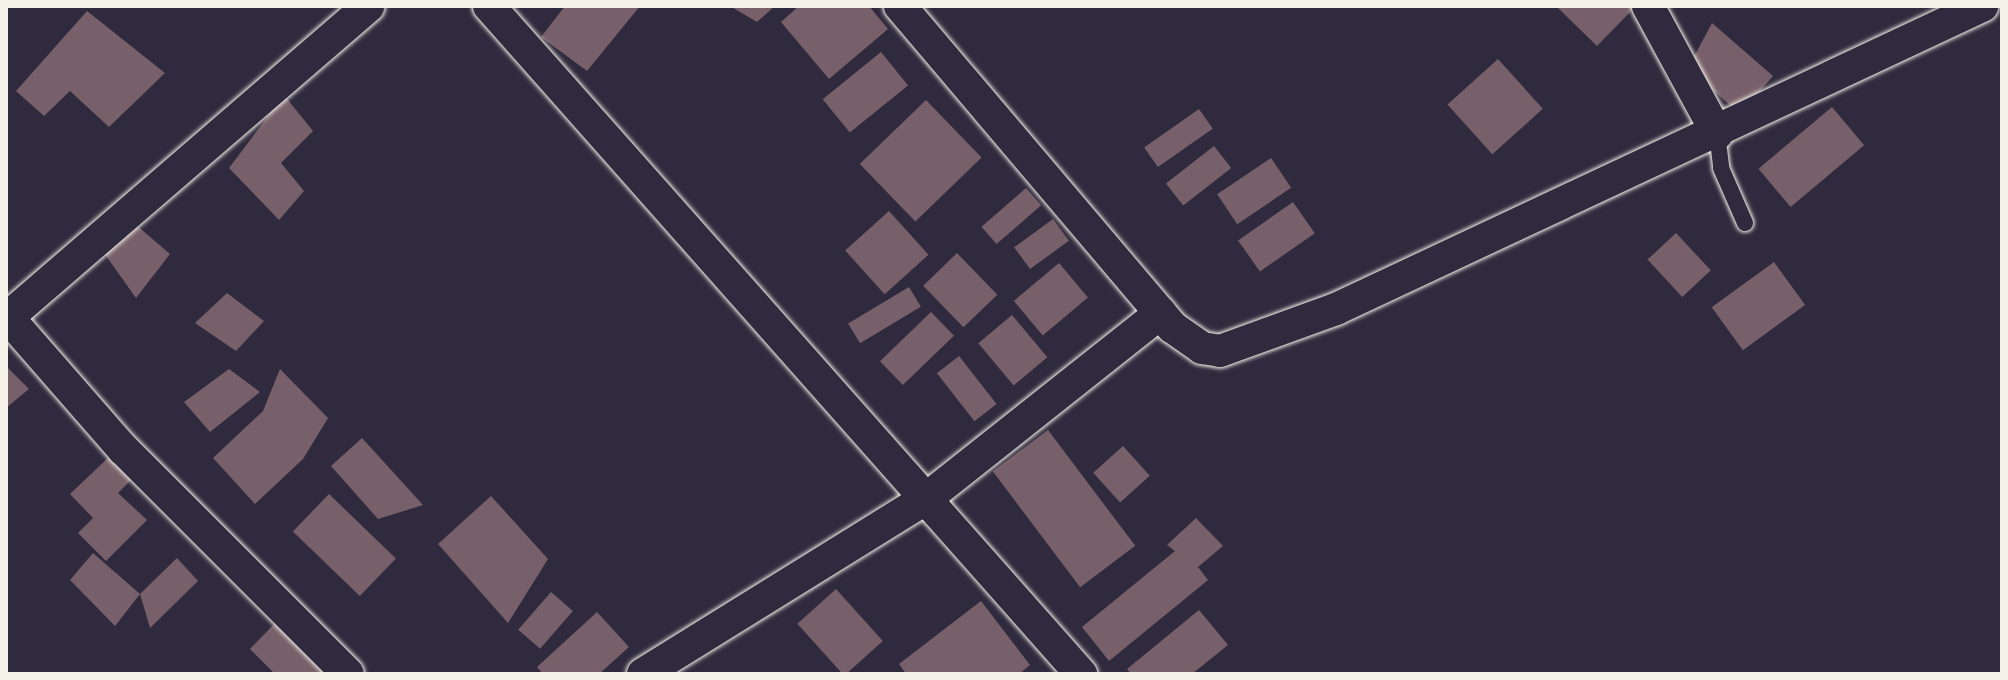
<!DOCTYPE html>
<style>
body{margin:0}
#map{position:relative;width:2008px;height:680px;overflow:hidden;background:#2f2a3d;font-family:Delius,sans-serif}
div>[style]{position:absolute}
.building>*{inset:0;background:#78606a;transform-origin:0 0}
.roads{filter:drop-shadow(0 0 2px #f4f1e8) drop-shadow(0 0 2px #f4f1e8)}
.lane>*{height:16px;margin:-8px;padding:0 8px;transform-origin:8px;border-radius:8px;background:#2f2a3d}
.street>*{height:32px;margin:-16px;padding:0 16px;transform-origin:16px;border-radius:16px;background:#2f2a3d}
span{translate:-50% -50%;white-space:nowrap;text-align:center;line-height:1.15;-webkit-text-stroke:8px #2f2a3d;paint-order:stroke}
.frame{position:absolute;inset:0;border:8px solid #f4f1e8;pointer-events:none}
</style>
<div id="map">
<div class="building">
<div style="clip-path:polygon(565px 6px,640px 6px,587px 71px,541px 37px)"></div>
<div style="clip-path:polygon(730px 6px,775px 6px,757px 22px)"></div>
<div style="clip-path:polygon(799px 6px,869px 6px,888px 29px,829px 79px,781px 22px)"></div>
<div style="clip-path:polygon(1556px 6px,1636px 6px,1597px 46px)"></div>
<div style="clip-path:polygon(87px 11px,165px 73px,109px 127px,70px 91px,44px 116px,16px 91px)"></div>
<div style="clip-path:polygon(1712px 23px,1773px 76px,1740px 114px,1688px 68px)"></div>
<div style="left:881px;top:52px;width:43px;height:75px;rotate:51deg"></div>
<div style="left:1498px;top:59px;width:67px;height:68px;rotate:48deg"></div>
<div style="clip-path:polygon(284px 95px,313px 131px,281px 163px,304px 191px,279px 220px,229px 168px)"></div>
<div style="left:926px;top:100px;width:80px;height:92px;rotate:46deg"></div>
<div style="left:1832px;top:107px;width:50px;height:96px;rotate:50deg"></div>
<div style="left:1199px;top:109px;width:24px;height:67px;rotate:55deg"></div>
<div style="left:1214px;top:146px;width:28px;height:61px;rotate:52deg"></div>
<div style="left:1271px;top:158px;width:36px;height:65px;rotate:56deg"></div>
<div style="left:1026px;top:188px;width:23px;height:59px;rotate:49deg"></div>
<div style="left:1293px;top:202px;width:38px;height:67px;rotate:55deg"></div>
<div style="left:889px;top:211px;width:59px;height:59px;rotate:48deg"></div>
<div style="left:1053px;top:219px;width:27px;height:48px;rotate:54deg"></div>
<div style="clip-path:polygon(135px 224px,170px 254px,136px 298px,104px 253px)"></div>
<div style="left:1676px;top:233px;width:51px;height:39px;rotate:47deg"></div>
<div style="left:957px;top:253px;width:58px;height:47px;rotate:46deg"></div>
<div style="left:1774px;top:262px;width:53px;height:77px;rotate:54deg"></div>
<div style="left:1059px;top:263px;width:45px;height:59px;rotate:50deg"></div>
<div style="left:909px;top:287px;width:23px;height:71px;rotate:59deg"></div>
<div style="clip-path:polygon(227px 293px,264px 321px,236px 351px,195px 323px)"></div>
<div style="left:931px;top:312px;width:33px;height:71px;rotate:46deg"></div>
<div style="left:1012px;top:315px;width:55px;height:44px;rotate:50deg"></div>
<div style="left:959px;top:356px;width:61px;height:28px;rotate:52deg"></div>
<div style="clip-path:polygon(6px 366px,29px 389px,6px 408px)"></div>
<div style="clip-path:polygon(229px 369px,260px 392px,210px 432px,184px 402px)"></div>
<div style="clip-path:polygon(280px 369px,328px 418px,303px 459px,255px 504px,213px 458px,263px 411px)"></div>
<div style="left:1048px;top:430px;width:145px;height:69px;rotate:53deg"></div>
<div style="clip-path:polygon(362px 438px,423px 505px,378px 519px,331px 466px)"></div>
<div style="left:1123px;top:446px;width:40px;height:40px;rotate:48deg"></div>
<div style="clip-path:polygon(110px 456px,132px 479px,118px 493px,147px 520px,106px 561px,78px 533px,93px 518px,70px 494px)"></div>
<div style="left:329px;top:494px;width:93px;height:52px;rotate:44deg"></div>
<div style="clip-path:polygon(491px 496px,548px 559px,508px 623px,438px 544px)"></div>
<div style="clip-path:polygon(1196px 518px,1223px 546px,1198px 567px,1208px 580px,1109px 661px,1082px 627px,1175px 551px,1167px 545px)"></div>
<div style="clip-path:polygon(93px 553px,140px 594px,115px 626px,70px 580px)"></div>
<div style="clip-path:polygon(177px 558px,198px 581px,150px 628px,140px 594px)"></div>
<div style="left:836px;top:589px;width:70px;height:52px;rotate:48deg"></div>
<div style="left:551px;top:592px;width:29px;height:50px;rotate:41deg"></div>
<div style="clip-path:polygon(981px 601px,1030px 665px,1019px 674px,906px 674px,899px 664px)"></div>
<div style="clip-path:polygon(1199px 610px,1228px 645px,1192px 674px,1131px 674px,1127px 669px)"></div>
<div style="clip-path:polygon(597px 612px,629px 647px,599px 674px,543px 674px,537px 667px)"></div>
<div style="clip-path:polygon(278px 620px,332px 674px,275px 674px,250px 649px)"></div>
</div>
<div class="roads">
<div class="lane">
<div style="left:1717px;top:133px;width:35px;rotate:83deg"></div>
<div style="left:1721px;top:168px;width:60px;rotate:66.4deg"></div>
</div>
<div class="street">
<div style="left:489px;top:6px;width:893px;rotate:48.45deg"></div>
<div style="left:900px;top:6px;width:421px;rotate:49.7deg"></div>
<div style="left:1172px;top:327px;width:37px;rotate:35deg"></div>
<div style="left:1202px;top:348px;width:18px;rotate:9deg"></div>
<div style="left:1220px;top:351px;width:123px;rotate:-19.9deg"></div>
<div style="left:1336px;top:309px;width:714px;rotate:-25.13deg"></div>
<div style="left:1648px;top:6px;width:145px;rotate:61.5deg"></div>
<div style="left:6px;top:315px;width:178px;rotate:48.9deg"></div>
<div style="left:123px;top:449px;width:318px;rotate:45deg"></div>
<div style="left:6px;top:319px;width:479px;rotate:-40.8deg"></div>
<div style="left:643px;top:674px;width:334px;rotate:-31.8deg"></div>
<div style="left:927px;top:498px;width:298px;rotate:-38.4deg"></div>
</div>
</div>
<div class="frame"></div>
</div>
